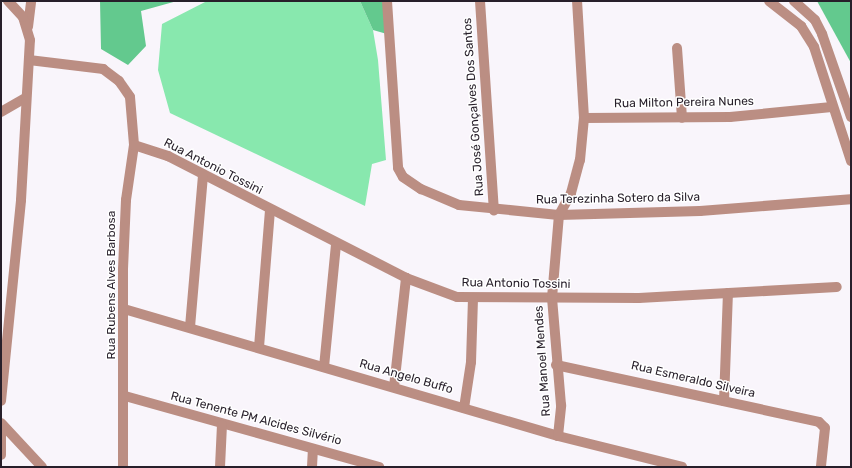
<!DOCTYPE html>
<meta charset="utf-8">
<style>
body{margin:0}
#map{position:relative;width:852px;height:468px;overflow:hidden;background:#f9f5fb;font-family:Rubik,sans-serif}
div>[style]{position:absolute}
.green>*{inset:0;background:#88e8ae}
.forest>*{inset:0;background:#63c98e}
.minor>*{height:10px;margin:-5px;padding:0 5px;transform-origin:5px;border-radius:5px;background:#bb8e83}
span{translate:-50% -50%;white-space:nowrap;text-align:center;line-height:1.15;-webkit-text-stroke:3px #fff;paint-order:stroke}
.street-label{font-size:12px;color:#271f2a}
.frame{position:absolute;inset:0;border:2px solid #271f2a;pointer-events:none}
</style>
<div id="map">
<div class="green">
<div style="clip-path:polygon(207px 1px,360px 1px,373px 30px,378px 60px,386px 160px,372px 164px,365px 206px,170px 113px,158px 70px,162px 24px)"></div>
</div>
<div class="forest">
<div style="clip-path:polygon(100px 1px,177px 1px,141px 11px,146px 46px,128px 65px,101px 49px)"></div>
<div style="clip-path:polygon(360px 1px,385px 1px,387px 34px,373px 30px)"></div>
<div style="clip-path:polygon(817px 1px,851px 1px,851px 63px)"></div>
</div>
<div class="minor">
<div style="left:387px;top:1px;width:167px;rotate:86.2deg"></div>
<div style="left:398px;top:168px;width:10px;rotate:61deg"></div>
<div style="left:403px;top:177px;width:22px;rotate:34deg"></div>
<div style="left:421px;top:189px;width:41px;rotate:22.8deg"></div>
<div style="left:459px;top:205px;width:100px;rotate:5.7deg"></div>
<div style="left:559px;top:215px;width:141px;rotate:-1.6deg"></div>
<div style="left:700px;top:211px;width:151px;rotate:-4.5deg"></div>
<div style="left:480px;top:1px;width:210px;rotate:86.2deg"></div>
<div style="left:769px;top:1px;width:41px;rotate:38deg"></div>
<div style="left:801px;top:26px;width:25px;rotate:58deg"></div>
<div style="left:814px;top:47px;width:120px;rotate:72deg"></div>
<div style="left:794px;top:1px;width:28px;rotate:42deg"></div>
<div style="left:815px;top:20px;width:16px;rotate:63deg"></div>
<div style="left:822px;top:34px;width:88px;rotate:70.7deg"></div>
<div style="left:28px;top:27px;width:26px;rotate:-83deg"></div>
<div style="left:677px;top:48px;width:70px;rotate:85.9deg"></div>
<div style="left:29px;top:60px;width:75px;rotate:6.9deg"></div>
<div style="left:103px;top:69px;width:20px;rotate:37deg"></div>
<div style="left:119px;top:81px;width:19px;rotate:55deg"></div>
<div style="left:130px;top:97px;width:48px;rotate:85.2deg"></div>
<div style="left:134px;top:145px;width:56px;rotate:98.3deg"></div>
<div style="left:126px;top:200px;width:70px;rotate:92.5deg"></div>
<div style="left:123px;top:270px;width:197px;rotate:90deg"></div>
<div style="left:1px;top:112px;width:28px;rotate:-30deg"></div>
<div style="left:584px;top:118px;width:146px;rotate:-0.4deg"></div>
<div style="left:730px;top:117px;width:102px;rotate:-5.6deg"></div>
<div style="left:134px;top:145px;width:36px;rotate:18deg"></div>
<div style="left:168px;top:156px;width:267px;rotate:27.1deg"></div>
<div style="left:406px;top:278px;width:54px;rotate:20.4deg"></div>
<div style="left:457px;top:297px;width:182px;rotate:0.3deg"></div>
<div style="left:639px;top:298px;width:198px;rotate:-3.2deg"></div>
<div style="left:124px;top:309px;width:452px;rotate:16.3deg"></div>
<div style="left:558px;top:436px;width:128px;rotate:14deg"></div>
<div style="left:190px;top:327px;width:153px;rotate:-85.1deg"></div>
<div style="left:259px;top:347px;width:137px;rotate:-85.4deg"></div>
<div style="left:556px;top:365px;width:269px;rotate:12.2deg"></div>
<div style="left:819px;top:422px;width:8px;rotate:45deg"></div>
<div style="left:825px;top:428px;width:39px;rotate:96deg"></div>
<div style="left:324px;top:367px;width:123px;rotate:-84.4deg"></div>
<div style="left:394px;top:387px;width:110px;rotate:-83.7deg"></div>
<div style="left:125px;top:396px;width:264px;rotate:15.6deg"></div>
<div style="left:1px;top:401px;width:202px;rotate:-84.3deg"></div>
<div style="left:21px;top:200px;width:160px;rotate:-86.8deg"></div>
<div style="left:30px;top:40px;width:24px;rotate:-107deg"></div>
<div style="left:23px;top:17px;width:22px;rotate:-133deg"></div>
<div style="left:724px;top:401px;width:108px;rotate:-87.9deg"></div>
<div style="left:464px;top:408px;width:47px;rotate:-81.3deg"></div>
<div style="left:471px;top:362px;width:64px;rotate:-88.2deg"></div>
<div style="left:1px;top:423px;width:60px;rotate:47deg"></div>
<div style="left:1px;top:432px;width:23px;rotate:90deg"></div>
<div style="left:558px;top:436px;width:31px;rotate:-84deg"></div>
<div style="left:561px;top:405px;width:107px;rotate:-94.8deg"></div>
<div style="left:552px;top:298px;width:83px;rotate:-85.2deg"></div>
<div style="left:559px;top:215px;width:25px;rotate:-61deg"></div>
<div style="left:571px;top:193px;width:34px;rotate:-75deg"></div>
<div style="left:580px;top:160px;width:42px;rotate:-84.6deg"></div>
<div style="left:584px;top:118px;width:117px;rotate:-93.4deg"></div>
<div style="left:220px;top:467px;width:42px;rotate:-87.3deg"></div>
<div style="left:312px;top:467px;width:18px;rotate:-87deg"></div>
</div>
<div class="street-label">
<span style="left:684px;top:103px;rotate:-1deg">Rua Milton Pereira Nunes</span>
<span style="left:474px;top:107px;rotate:-94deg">Rua José Gonçalves Dos Santos</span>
<span style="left:213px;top:167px;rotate:27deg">Rua Antonio Tossini</span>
<span style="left:618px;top:199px;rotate:-1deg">Rua Terezinha Sotero da Silva</span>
<span style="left:516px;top:284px;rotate:1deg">Rua Antonio Tossini</span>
<span style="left:112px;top:285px;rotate:-90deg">Rua Rubens Alves Barbosa</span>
<span style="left:543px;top:361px;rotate:-94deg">Rua Manoel Mendes</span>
<span style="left:406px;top:377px;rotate:16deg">Rua Angelo Buffo</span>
<span style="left:693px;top:380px;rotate:13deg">Rua Esmeraldo Silveira</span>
<span style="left:256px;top:419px;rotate:15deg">Rua Tenente PM Alcides Silvério</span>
</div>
<div class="frame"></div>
</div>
